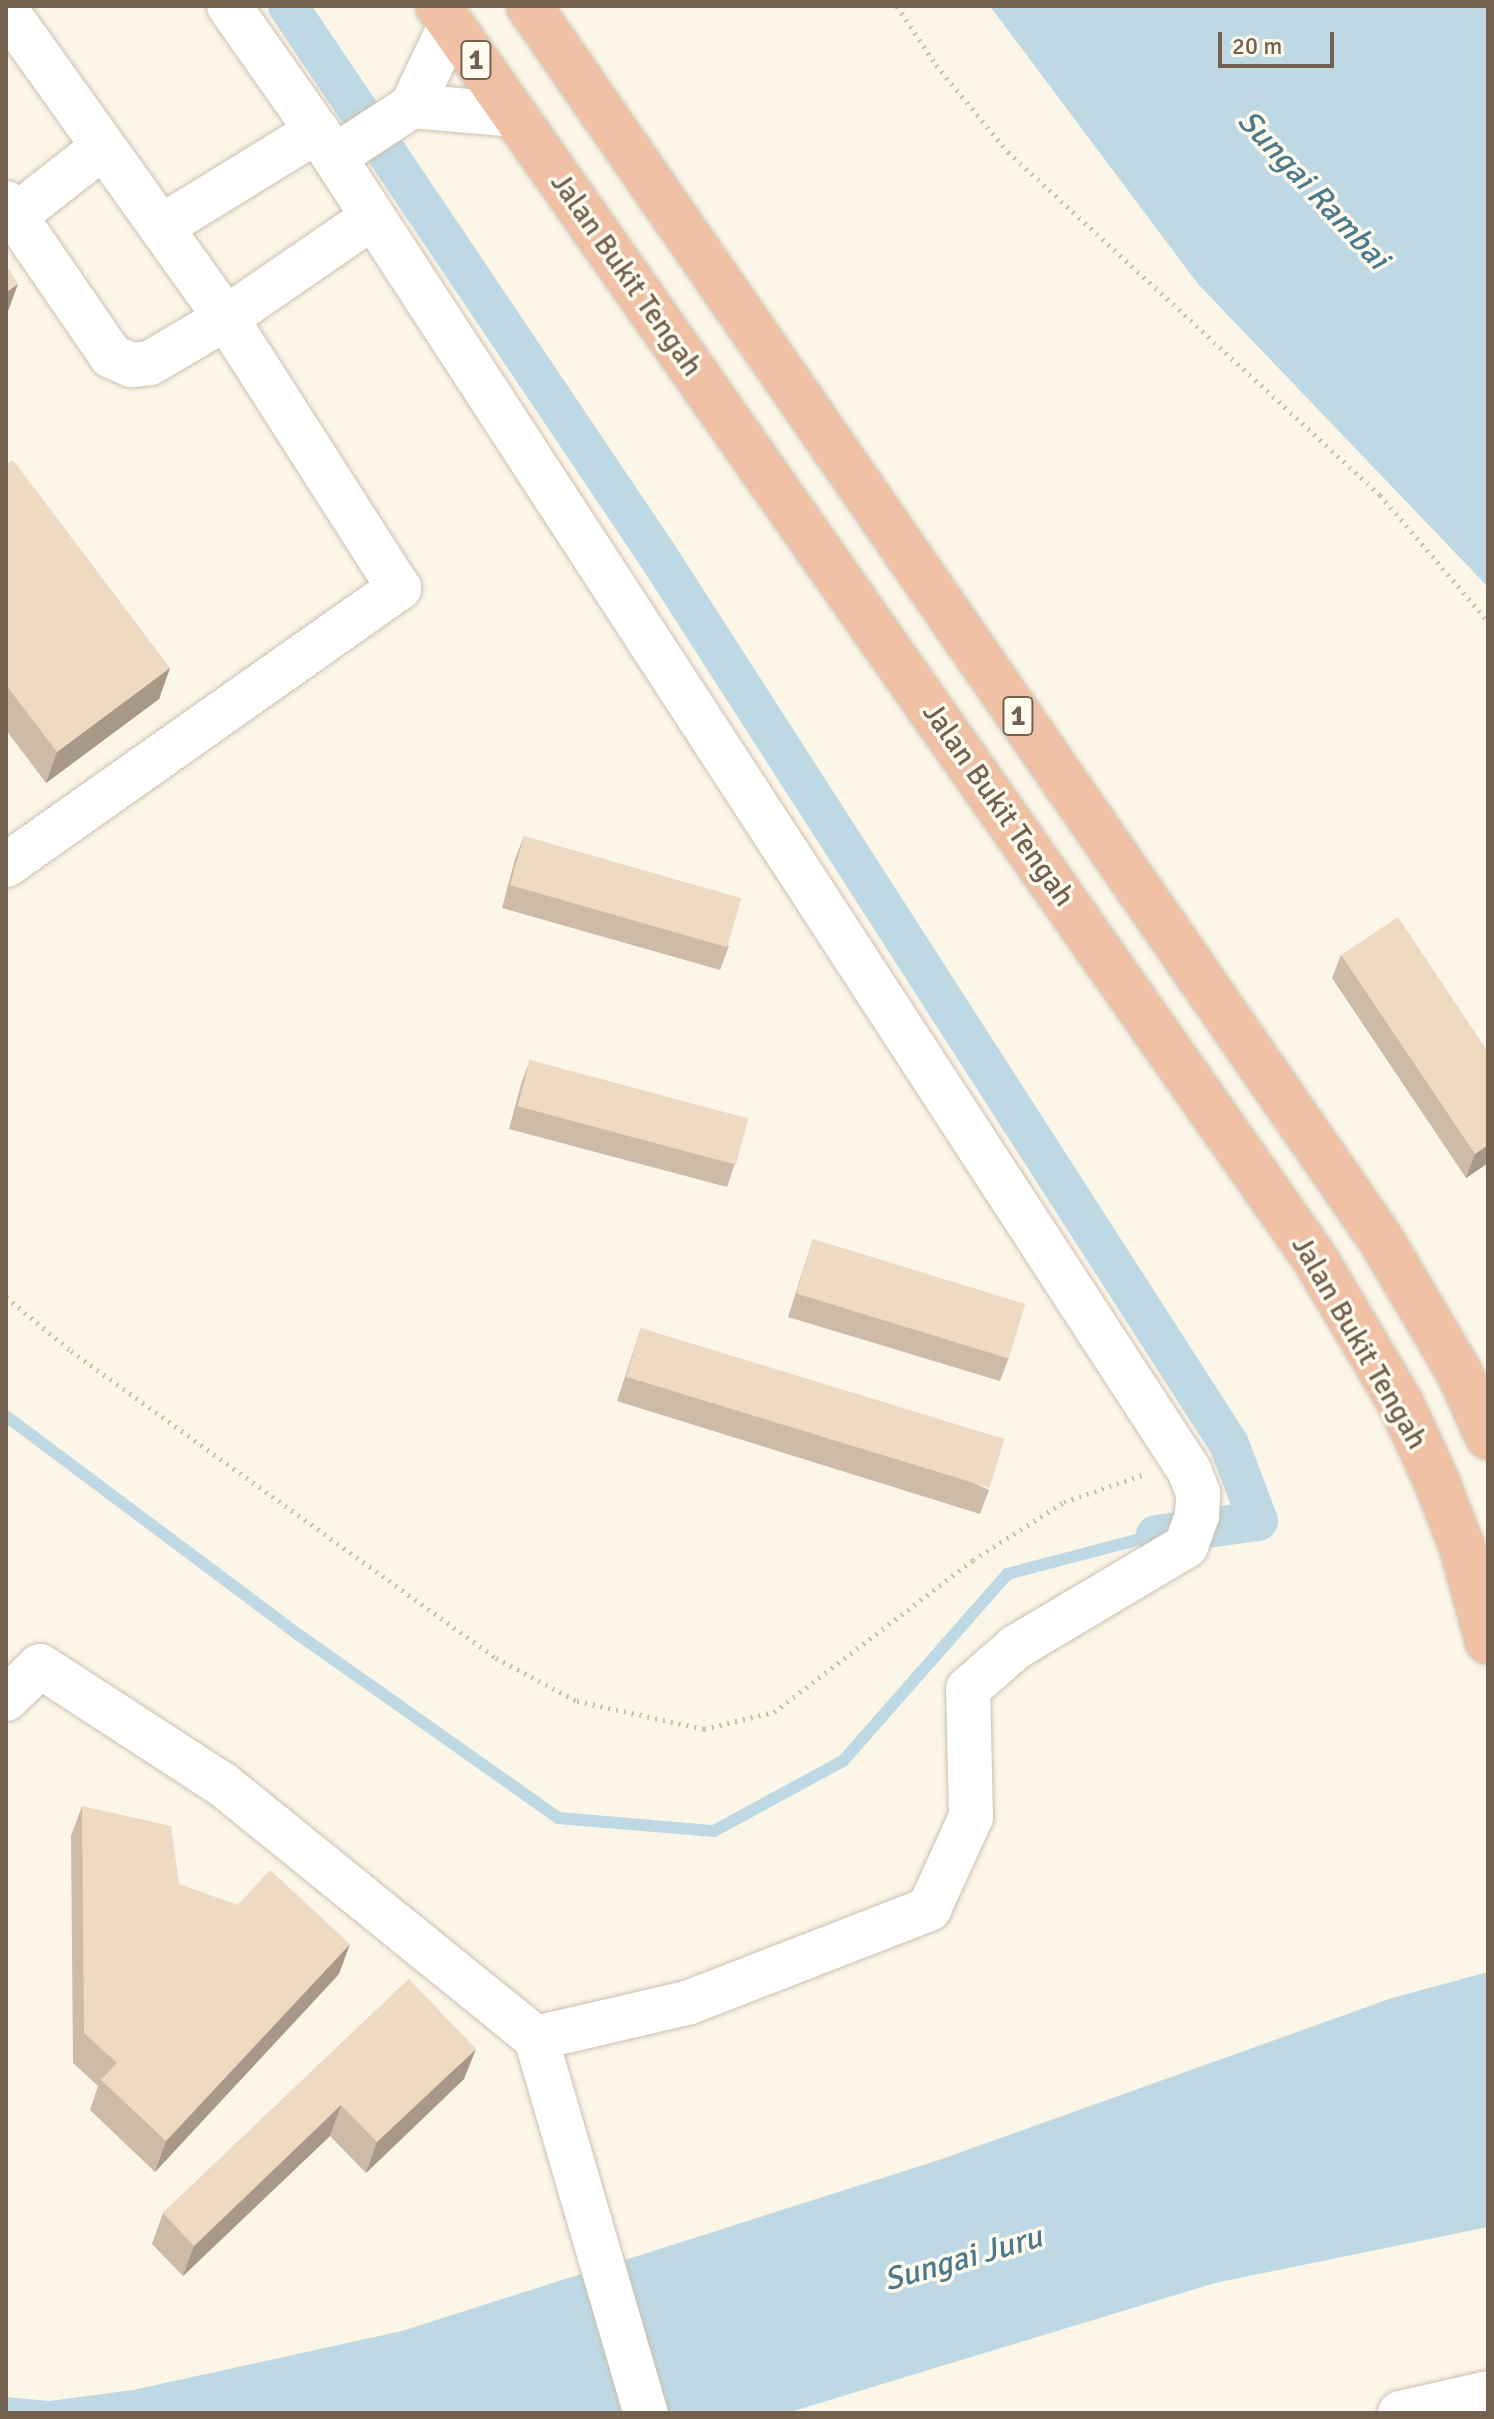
<!DOCTYPE html>
<style>
body{margin:0}
#map{position:relative;width:1494px;height:2419px;overflow:hidden;background:#fbf6e8;font-family:Signika,sans-serif}
div>[style]{position:absolute}
.water>*{inset:0;background:#bed9e3}
.stream>*{height:12px;margin:-6px;padding:0 6px;transform-origin:6px;border-radius:6px;background:#bed9e3}
.canal>*{height:40px;margin:-20px;padding:0 20px;transform-origin:20px;border-radius:20px;background:#bed9e3}
.path>*{height:5px;margin-top:-2.5px;transform-origin:0;background:repeating-linear-gradient(90deg,#d3bda5 0 2px,transparent 0 8px)}
.roads{filter:drop-shadow(0 0 2px #ccbfaf) drop-shadow(0 0 2px #ccbfaf)}
.minor>*{height:44px;margin:-22px;padding:0 22px;transform-origin:22px;border-radius:22px;background:#fff}
.highway>*{height:44px;margin:-22px;padding:0 22px;transform-origin:22px;border-radius:22px;background:#f0c1a4}
.wall>*{inset:0;background:#cdbba7}
.shaded-wall>*{inset:0;background:#a79888}
.building>*{inset:0;background:#eed9c2;transform-origin:0 0}
span{translate:-50% -50%;white-space:nowrap;text-align:center;line-height:1.15;-webkit-text-stroke:7px #fefaee;paint-order:stroke}
.shield-label span{padding:2px 6px;background:#fefaee;border:2px solid;border-radius:6px;-webkit-text-stroke-width:0}
.shield-label{font-size:28px;color:#73604e;font-weight:700}
.street-label{font-size:30px;color:#73604e}
.water-label{font-size:32px;color:#4c798b;font-style:italic}
.frame{position:absolute;inset:0;border:8px solid #73604e;pointer-events:none}
.scale{position:absolute;left:1218px;top:32px;width:116px;height:36px;box-sizing:border-box;border:4px solid #73604e;border-top:0;padding-left:10px;font-size:24px;line-height:28px;white-space:nowrap;color:#73604e;-webkit-text-stroke:6px #fefaee;paint-order:stroke}
</style>
<div id="map">
<div class="water">
<div style="clip-path:polygon(990px 6px,1488px 6px,1488px 587px,1198px 284px)"></div>
<div style="clip-path:polygon(1488px 1972px,1488px 2227px,1215px 2283px,787px 2413px,6px 2413px,6px 2397px,49px 2401px,133px 2390px,402px 2331px,939px 2160px,1392px 1998px)"></div>
</div>
<div class="stream">
<div style="left:6px;top:1416px;width:366px;rotate:36.8deg"></div>
<div style="left:299px;top:1635px;width:317px;rotate:35.2deg"></div>
<div style="left:558px;top:1818px;width:157px;rotate:4.8deg"></div>
<div style="left:714px;top:1831px;width:147px;rotate:-28.5deg"></div>
<div style="left:843px;top:1761px;width:249px;rotate:-48.7deg"></div>
<div style="left:1007px;top:1574px;width:154px;rotate:-14.7deg"></div>
</div>
<div class="canal">
<div style="left:288px;top:6px;width:659px;rotate:56.07deg"></div>
<div style="left:656px;top:553px;width:1059px;rotate:57.26deg"></div>
<div style="left:1229px;top:1444px;width:82px;rotate:69.4deg"></div>
<div style="left:1258px;top:1521px;width:103px;rotate:172.2deg"></div>
</div>
<div class="path">
<div style="left:897px;top:6px;width:71px;rotate:56.5deg"></div>
<div style="left:936px;top:65px;width:113px;rotate:50.4deg"></div>
<div style="left:1008px;top:152px;width:506px;rotate:42.68deg"></div>
<div style="left:1380px;top:495px;width:166px;rotate:49.4deg"></div>
<div style="left:6px;top:1297px;width:85px;rotate:39.7deg"></div>
<div style="left:71px;top:1351px;width:524px;rotate:35.84deg"></div>
<div style="left:496px;top:1658px;width:92px;rotate:28deg"></div>
<div style="left:577px;top:1701px;width:130px;rotate:12.4deg"></div>
<div style="left:704px;top:1729px;width:72px;rotate:-13.7deg"></div>
<div style="left:774px;top:1712px;width:250px;rotate:-37.4deg"></div>
<div style="left:973px;top:1560px;width:108px;rotate:-32.5deg"></div>
<div style="left:1064px;top:1502px;width:86px;rotate:-19.1deg"></div>
</div>
<div class="roads">
<div class="minor">
<div style="left:6px;top:10px;width:379px;rotate:54.5deg"></div>
<div style="left:226px;top:318px;width:321px;rotate:57.4deg"></div>
<div style="left:399px;top:588px;width:481px;rotate:144.8deg"></div>
<div style="left:412px;top:106px;width:102px;rotate:5deg"></div>
<div style="left:334px;top:157px;width:93px;rotate:-33.2deg"></div>
<div style="left:412px;top:106px;width:91px;rotate:-64.6deg"></div>
<div style="left:6px;top:203px;width:186px;rotate:55.5deg"></div>
<div style="left:111px;top:356px;width:22px;rotate:24deg"></div>
<div style="left:131px;top:365px;width:19px;rotate:-6deg"></div>
<div style="left:150px;top:363px;width:88px;rotate:-30.6deg"></div>
<div style="left:226px;top:318px;width:178px;rotate:-34.5deg"></div>
<div style="left:15px;top:216px;width:112px;rotate:-38.1deg"></div>
<div style="left:161px;top:227px;width:183px;rotate:-31.6deg"></div>
<div style="left:6px;top:1699px;width:47px;rotate:-44.1deg"></div>
<div style="left:40px;top:1666px;width:217px;rotate:33deg"></div>
<div style="left:222px;top:1784px;width:404px;rotate:39deg"></div>
<div style="left:536px;top:2038px;width:155px;rotate:-13.1deg"></div>
<div style="left:687px;top:2003px;width:260px;rotate:-21.2deg"></div>
<div style="left:929px;top:1909px;width:101px;rotate:-65.5deg"></div>
<div style="left:971px;top:1817px;width:128px;rotate:-91.3deg"></div>
<div style="left:968px;top:1689px;width:64px;rotate:-41.2deg"></div>
<div style="left:1016px;top:1647px;width:198px;rotate:-30.7deg"></div>
<div style="left:1186px;top:1546px;width:33px;rotate:-70deg"></div>
<div style="left:1197px;top:1515px;width:22px;rotate:-87deg"></div>
<div style="left:1198px;top:1493px;width:25px;rotate:-111deg"></div>
<div style="left:1189px;top:1470px;width:1598px;rotate:-123.07deg"></div>
<div style="left:317px;top:131px;width:153px;rotate:-125.1deg"></div>
<div style="left:536px;top:2038px;width:391px;rotate:73.7deg"></div>
<div style="left:1400px;top:2413px;width:90px;rotate:-12.8deg"></div>
</div>
<div class="highway">
<div style="left:438px;top:6px;width:1529px;rotate:55.01deg"></div>
<div style="left:1315px;top:1259px;width:169px;rotate:59.3deg"></div>
<div style="left:1401px;top:1404px;width:84px;rotate:65.3deg"></div>
<div style="left:1436px;top:1480px;width:72px;rotate:68.8deg"></div>
<div style="left:1462px;top:1547px;width:98px;rotate:74.7deg"></div>
<div style="left:529px;top:6px;width:1497px;rotate:55.37deg"></div>
<div style="left:1380px;top:1238px;width:156px;rotate:59.5deg"></div>
<div style="left:1459px;top:1372px;width:71px;rotate:66deg"></div>
</div>
</div>
<div class="wall">
<div style="clip-path:polygon(6px 465px,170px 668px,159px 699px,46px 783px,6px 730px)"></div>
<div style="clip-path:polygon(524px 836px,729px 946px,720px 970px,502px 908px,515px 859px)"></div>
<div style="clip-path:polygon(1341px 955px,1488px 1052px,1488px 1163px,1466px 1178px,1332px 978px)"></div>
<div style="clip-path:polygon(530px 1060px,735px 1163px,727px 1187px,509px 1129px,521px 1084px)"></div>
<div style="clip-path:polygon(813px 1239px,1009px 1357px,1000px 1381px,788px 1317px)"></div>
<div style="clip-path:polygon(641px 1328px,989px 1490px,980px 1514px,617px 1401px)"></div>
<div style="clip-path:polygon(82px 1806px,179px 1884px,339px 1974px,155px 2172px,90px 2110px,98px 2086px,73px 2063px,71px 1836px)"></div>
<div style="clip-path:polygon(409px 1979px,464px 2079px,366px 2173px,330px 2136px,183px 2276px,152px 2244px,163px 2213px)"></div>
</div>
<div class="shaded-wall">
<div style="clip-path:polygon(18px 284px,7px 314px,6px 315px,6px 292px)"></div>
<div style="clip-path:polygon(170px 668px,159px 699px,46px 783px,57px 752px)"></div>
<div style="clip-path:polygon(1488px 1145px,1488px 1163px,1466px 1178px,1475px 1154px)"></div>
<div style="clip-path:polygon(350px 1944px,339px 1974px,155px 2172px,166px 2141px)"></div>
<div style="clip-path:polygon(476px 2049px,464px 2079px,366px 2173px,377px 2142px)"></div>
<div style="clip-path:polygon(341px 2105px,330px 2136px,183px 2276px,194px 2246px)"></div>
</div>
<div class="building">
<div style="clip-path:polygon(6px 265px,18px 284px,6px 292px)"></div>
<div style="clip-path:polygon(13px 460px,170px 668px,57px 752px,6px 685px,6px 465px)"></div>
<div style="left:524px;top:836px;width:226px;height:51px;rotate:16deg"></div>
<div style="clip-path:polygon(1398px 917px,1488px 1052px,1488px 1145px,1475px 1154px,1341px 955px)"></div>
<div style="left:530px;top:1060px;width:226px;height:48px;rotate:15deg"></div>
<div style="left:813px;top:1239px;width:222px;height:57px;rotate:17deg"></div>
<div style="left:641px;top:1328px;width:380px;height:51px;rotate:17deg"></div>
<div style="clip-path:polygon(82px 1806px,171px 1826px,179px 1884px,238px 1905px,270px 1870px,350px 1944px,166px 2141px,101px 2080px,117px 2063px,84px 2033px)"></div>
<div style="clip-path:polygon(409px 1979px,476px 2049px,377px 2142px,341px 2105px,194px 2246px,163px 2213px)"></div>
</div>
<div class="shield-label">
<span style="left:476px;top:60px">1</span>
<span style="left:1018px;top:716px">1</span>
</div>
<div class="street-label">
<span style="left:626px;top:275px;rotate:55deg">Jalan Bukit Tengah</span>
<span style="left:998px;top:805px;rotate:55deg">Jalan Bukit Tengah</span>
<span style="left:1359px;top:1343px;rotate:60deg">Jalan Bukit Tengah</span>
</div>
<div class="water-label">
<span style="left:1313px;top:190px;rotate:47deg">Sungai Rambai</span>
<span style="left:963px;top:2259px;rotate:-16deg">Sungai Juru</span>
</div>
<div class="frame"></div>
<div class="scale">20 m</div>
</div>
